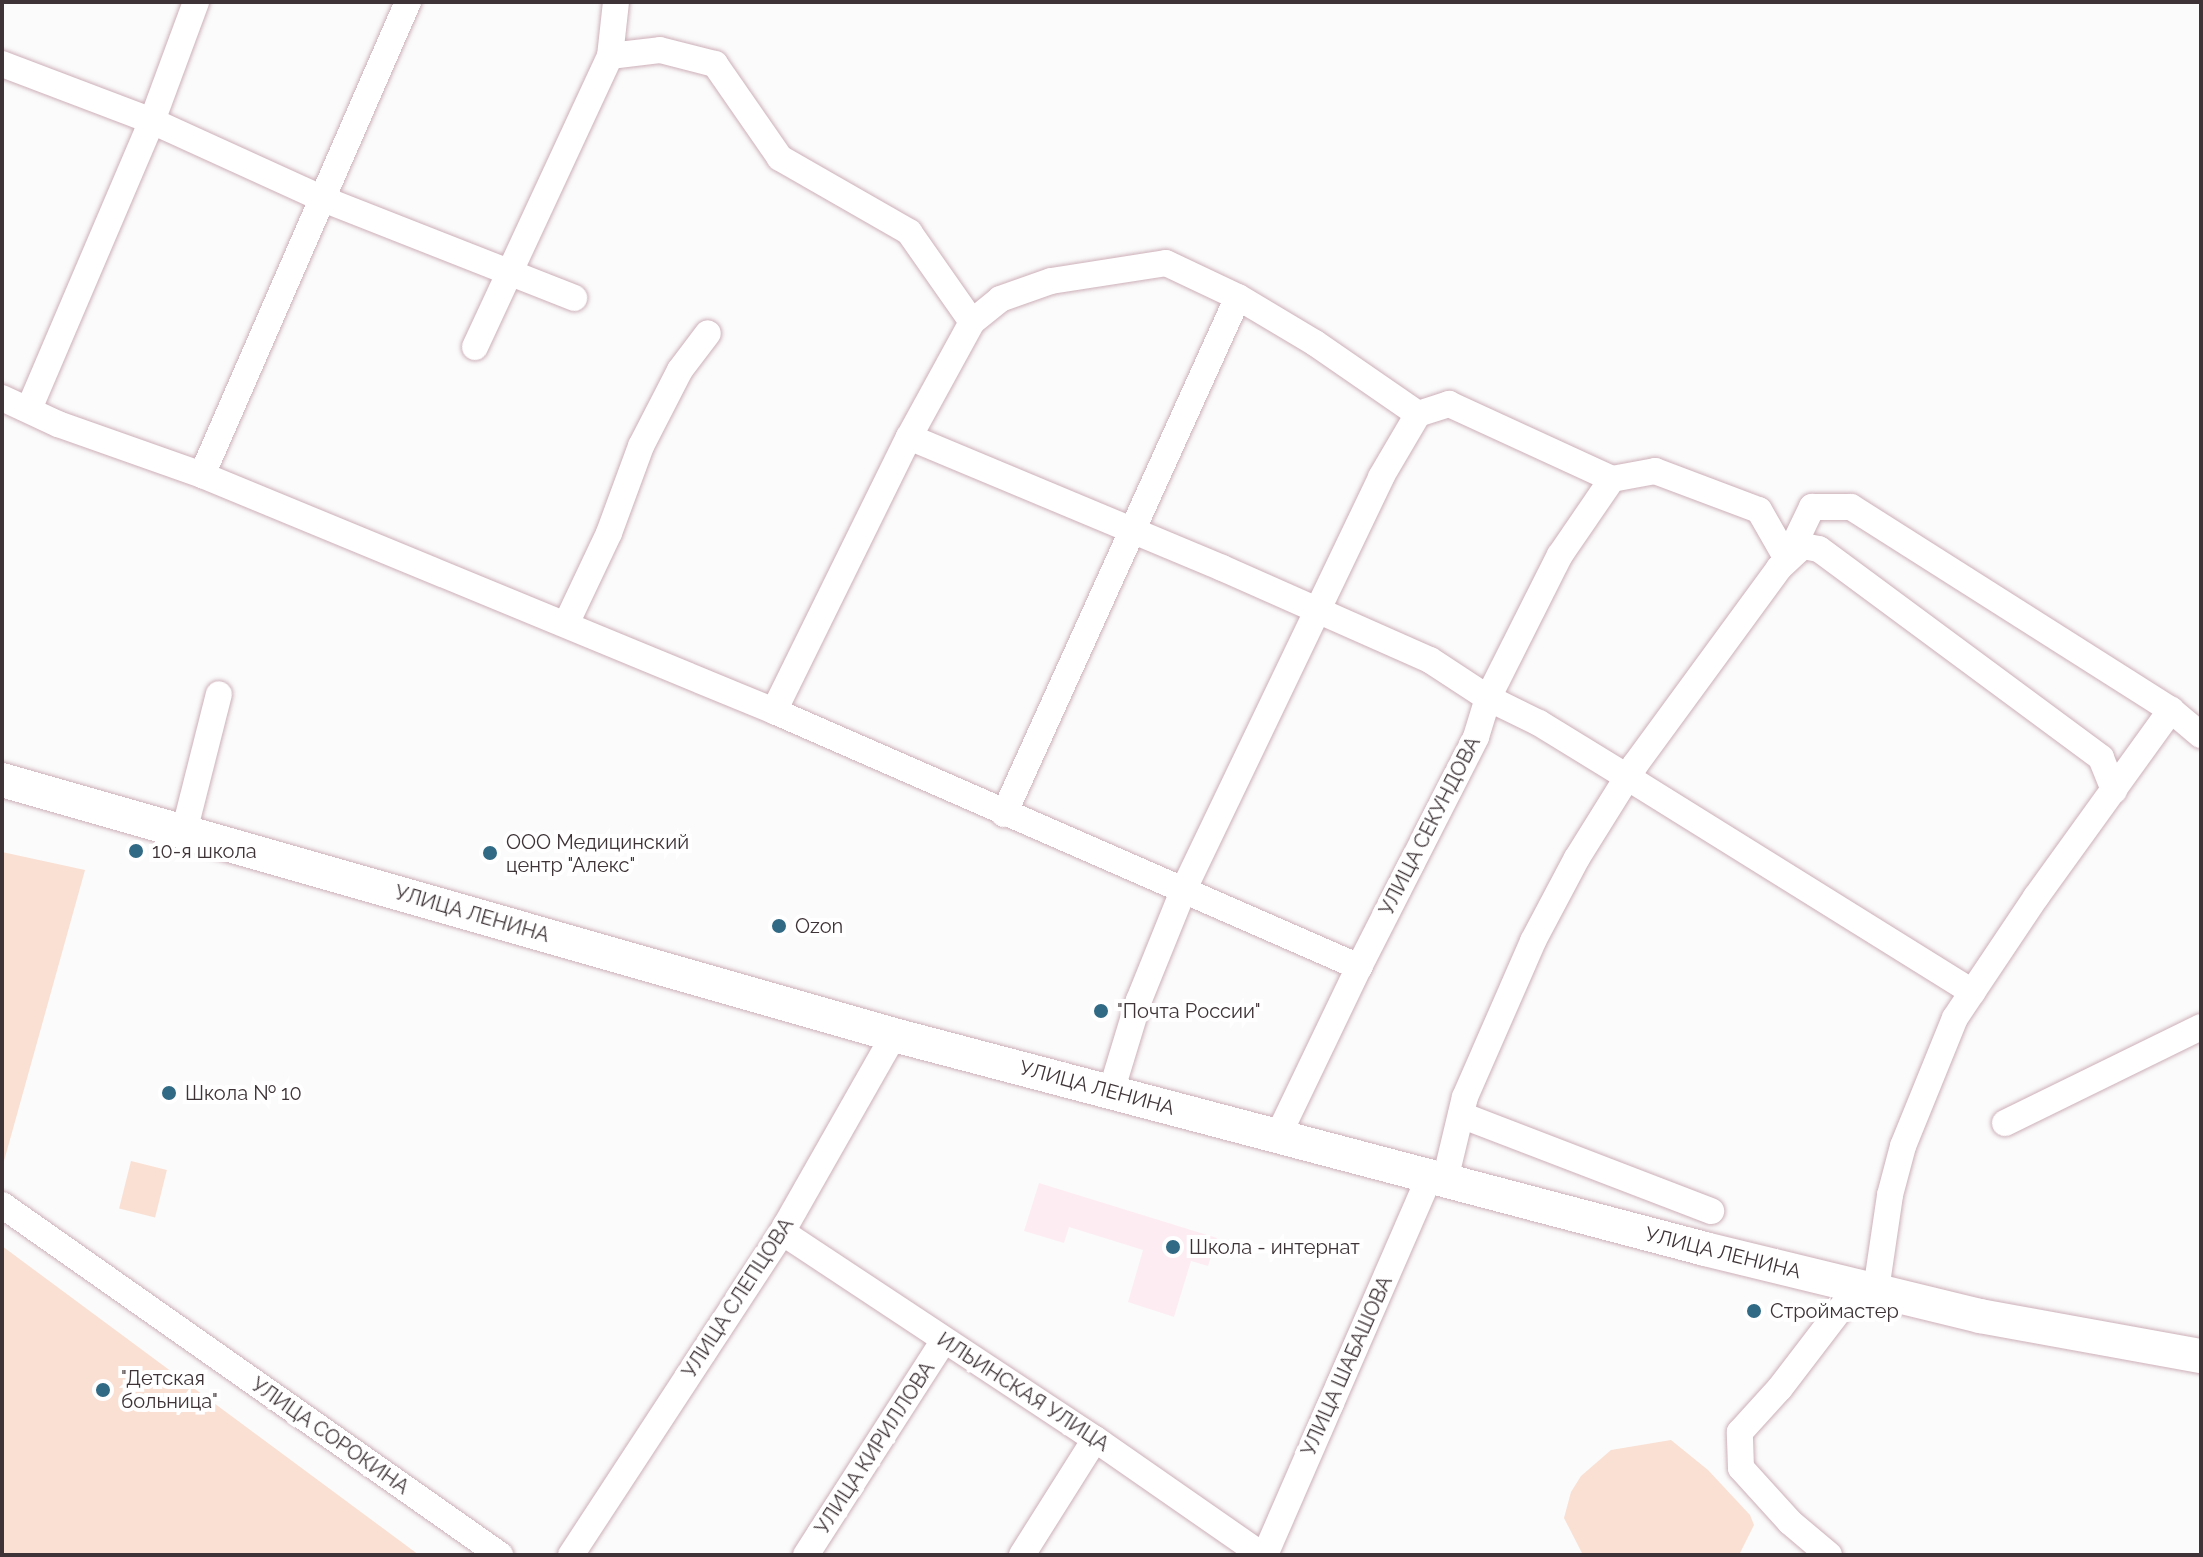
<!DOCTYPE html>
<meta charset="utf-8">
<style>
body{margin:0}
#map{position:relative;width:2203px;height:1557px;overflow:hidden;background:#fbfbfb;font-family:Raleway,sans-serif}
div>[style]{position:absolute}
.built>*{inset:0;background:#fdedf2}
.green>*{inset:0;background:#f9e0d3;transform-origin:0 0}
.roads{filter:drop-shadow(0 0 2px #ccafb8) drop-shadow(0 0 2px #ccafb8)}
.minor>*{height:26px;margin:-13px;padding:0 13px;transform-origin:13px;border-radius:13px;background:#fff}
.major>*{height:34px;margin:-17px;padding:0 17px;transform-origin:17px;border-radius:17px;background:#fff}
.dots>*{width:22px;height:22px;translate:-50% -50%;box-sizing:border-box;border:4px solid #fff;border-radius:50%}
span{translate:-50% -50%;white-space:nowrap;text-align:center;line-height:1.15;-webkit-text-stroke:8px #fff;paint-order:stroke}
.street-label{font-size:20px;color:#3e3336}
.poi-label{font-size:20px;color:#3e3336}
.left{translate:0 -50%;text-align:left}
.frame{position:absolute;inset:0;border:4px solid #3e3336;pointer-events:none}
</style>
<div id="map">
<div class="built">
<div style="clip-path:polygon(1039px 1183px,1217px 1238px,1208px 1266px,1191px 1261px,1174px 1317px,1128px 1302px,1143px 1250px,1069px 1227px,1064px 1243px,1024px 1231px)"></div>
</div>
<div class="green">
<div style="clip-path:polygon(2px 852px,85px 870px,4px 1161px,2px 1159px)"></div>
<div style="left:131px;top:1161px;width:37px;height:49px;rotate:14deg"></div>
<div style="clip-path:polygon(2px 1246px,419px 1555px,2px 1555px)"></div>
<div style="clip-path:polygon(1671px 1440px,1708px 1470px,1750px 1515px,1754px 1525px,1739px 1555px,1583px 1555px,1564px 1518px,1571px 1492px,1581px 1476px,1611px 1450px)"></div>
</div>
<div class="roads">
<div class="minor">
<div style="left:616px;top:2px;width:54px;rotate:96.3deg"></div>
<div style="left:610px;top:56px;width:50px;rotate:-6.8deg"></div>
<div style="left:660px;top:50px;width:57px;rotate:14.3deg"></div>
<div style="left:715px;top:64px;width:114px;rotate:55.3deg"></div>
<div style="left:780px;top:158px;width:149px;rotate:29.8deg"></div>
<div style="left:909px;top:232px;width:110px;rotate:55deg"></div>
<div style="left:972px;top:322px;width:36px;rotate:-39deg"></div>
<div style="left:1000px;top:299px;width:54px;rotate:-19.4deg"></div>
<div style="left:1051px;top:281px;width:116px;rotate:-8.9deg"></div>
<div style="left:1166px;top:263px;width:80px;rotate:25.3deg"></div>
<div style="left:1238px;top:297px;width:90px;rotate:30.9deg"></div>
<div style="left:1315px;top:343px;width:125px;rotate:34.6deg"></div>
<div style="left:1418px;top:414px;width:33px;rotate:-18deg"></div>
<div style="left:1449px;top:404px;width:179px;rotate:24.7deg"></div>
<div style="left:1612px;top:479px;width:44px;rotate:-10.5deg"></div>
<div style="left:1655px;top:471px;width:111px;rotate:20.6deg"></div>
<div style="left:1759px;top:510px;width:56px;rotate:60.3deg"></div>
<div style="left:1787px;top:559px;width:58px;rotate:-64.3deg"></div>
<div style="left:1812px;top:507px;width:39px"></div>
<div style="left:1851px;top:507px;width:379px;rotate:32.4deg"></div>
<div style="left:2171px;top:710px;width:39px;rotate:40deg"></div>
<div style="left:2px;top:64px;width:160px;rotate:20.8deg"></div>
<div style="left:152px;top:121px;width:188px;rotate:24.5deg"></div>
<div style="left:323px;top:199px;width:270px;rotate:21.5deg"></div>
<div style="left:475px;top:347px;width:321px;rotate:-65.1deg"></div>
<div style="left:2px;top:398px;width:62px;rotate:24.9deg"></div>
<div style="left:58px;top:424px;width:153px;rotate:19.5deg"></div>
<div style="left:202px;top:475px;width:619px;rotate:22.42deg"></div>
<div style="left:774px;top:711px;width:639px;rotate:23.63deg"></div>
<div style="left:29px;top:409px;width:313px;rotate:-66.9deg"></div>
<div style="left:152px;top:121px;width:127px;rotate:-69.7deg"></div>
<div style="left:909px;top:437px;width:339px;rotate:22.7deg"></div>
<div style="left:1222px;top:568px;width:227px;rotate:23.9deg"></div>
<div style="left:1430px;top:660px;width:69px;rotate:33.2deg"></div>
<div style="left:1488px;top:698px;width:57px;rotate:26.1deg"></div>
<div style="left:1539px;top:723px;width:103px;rotate:31.5deg"></div>
<div style="left:1627px;top:777px;width:407px;rotate:31.9deg"></div>
<div style="left:202px;top:475px;width:516px;rotate:-66.47deg"></div>
<div style="left:566px;top:624px;width:101px;rotate:-64.7deg"></div>
<div style="left:609px;top:533px;width:93px;rotate:-69.8deg"></div>
<div style="left:641px;top:446px;width:85px;rotate:-62.8deg"></div>
<div style="left:680px;top:370px;width:46px;rotate:-52.9deg"></div>
<div style="left:774px;top:711px;width:305px;rotate:-63.8deg"></div>
<div style="left:909px;top:437px;width:131px;rotate:-61.3deg"></div>
<div style="left:1004px;top:814px;width:567px;rotate:-65.65deg"></div>
<div style="left:184px;top:832px;width:142px;rotate:-75.8deg"></div>
<div style="left:1111px;top:1092px;width:96px;rotate:-73.1deg"></div>
<div style="left:1139px;top:1000px;width:118px;rotate:-68deg"></div>
<div style="left:1183px;top:891px;width:459px;rotate:-64.4deg"></div>
<div style="left:1381px;top:477px;width:73px;rotate:-59.6deg"></div>
<div style="left:1461px;top:1115px;width:268px;rotate:21deg"></div>
<div style="left:2005px;top:1123px;width:218px;rotate:-26.1deg"></div>
<div style="left:1278px;top:1136px;width:187px;rotate:-64.4deg"></div>
<div style="left:1359px;top:967px;width:258px;rotate:-63deg"></div>
<div style="left:1476px;top:737px;width:41px;rotate:-72.9deg"></div>
<div style="left:1488px;top:698px;width:160px;rotate:-63.3deg"></div>
<div style="left:1560px;top:555px;width:92px;rotate:-55.6deg"></div>
<div style="left:1445px;top:1180px;width:85px;rotate:-76.5deg"></div>
<div style="left:1465px;top:1097px;width:170px;rotate:-66.4deg"></div>
<div style="left:1533px;top:941px;width:94px;rotate:-62.1deg"></div>
<div style="left:1577px;top:858px;width:110px;rotate:-58.1deg"></div>
<div style="left:1635px;top:765px;width:244px;rotate:-53.8deg"></div>
<div style="left:1779px;top:568px;width:33px;rotate:-43deg"></div>
<div style="left:1803px;top:546px;width:16px;rotate:11deg"></div>
<div style="left:1819px;top:549px;width:351px;rotate:36.5deg"></div>
<div style="left:2101px;top:758px;width:35px;rotate:68deg"></div>
<div style="left:2px;top:1205px;width:609px;rotate:35.1deg"></div>
<div style="left:782px;top:1232px;width:375px;rotate:33.5deg"></div>
<div style="left:1095px;top:1439px;width:203px;rotate:34.8deg"></div>
<div style="left:1876px;top:1290px;width:96px;rotate:-81.6deg"></div>
<div style="left:1890px;top:1195px;width:51px;rotate:-75.1deg"></div>
<div style="left:1903px;top:1146px;width:138px;rotate:-67.9deg"></div>
<div style="left:1955px;top:1018px;width:146px;rotate:-56.2deg"></div>
<div style="left:2036px;top:897px;width:231px;rotate:-54.2deg"></div>
<div style="left:571px;top:1555px;width:386px;rotate:-56.8deg"></div>
<div style="left:782px;top:1232px;width:227px;rotate:-60.4deg"></div>
<div style="left:806px;top:1555px;width:255px;rotate:-57.3deg"></div>
<div style="left:1022px;top:1555px;width:137px;rotate:-57.8deg"></div>
<div style="left:1265px;top:1555px;width:413px;rotate:-66.5deg"></div>
<div style="left:1829px;top:1555px;width:51px;rotate:-139.8deg"></div>
<div style="left:1790px;top:1522px;width:73px;rotate:-132.2deg"></div>
<div style="left:1741px;top:1468px;width:36px;rotate:-92deg"></div>
<div style="left:1740px;top:1432px;width:59px;rotate:-47.7deg"></div>
<div style="left:1780px;top:1388px;width:128px;rotate:-52.6deg"></div>
</div>
<div class="major">
<div style="left:2px;top:780px;width:928px;rotate:15.95deg"></div>
<div style="left:894px;top:1035px;width:839px;rotate:14.78deg"></div>
<div style="left:1705px;top:1249px;width:283px;rotate:13.7deg"></div>
<div style="left:1980px;top:1316px;width:225px;rotate:10.3deg"></div>
</div>
</div>
<div class="dots">
<div style="left:136px;top:851px;background:#316a84"></div>
<div style="left:490px;top:853px;background:#316a84"></div>
<div style="left:779px;top:926px;background:#316a84"></div>
<div style="left:1101px;top:1011px;background:#316a84"></div>
<div style="left:169px;top:1093px;background:#316a84"></div>
<div style="left:1173px;top:1247px;background:#316a84"></div>
<div style="left:1754px;top:1311px;background:#316a84"></div>
<div style="left:103px;top:1390px;background:#316a84"></div>
</div>
<div class="street-label">
<span style="left:1430px;top:826px;rotate:-63deg">УЛИЦА СЕКУНДОВА</span>
<span style="left:472px;top:914px;rotate:16deg">УЛИЦА ЛЕНИНА</span>
<span style="left:1097px;top:1088px;rotate:15deg">УЛИЦА ЛЕНИНА</span>
<span style="left:1723px;top:1253px;rotate:14deg">УЛИЦА ЛЕНИНА</span>
<span style="left:738px;top:1298px;rotate:-57deg">УЛИЦА СЛЕПЦОВА</span>
<span style="left:1347px;top:1366px;rotate:-66deg">УЛИЦА ШАБАШОВА</span>
<span style="left:1023px;top:1392px;rotate:33deg">ИЛЬИНСКАЯ УЛИЦА</span>
<span style="left:330px;top:1436px;rotate:35deg">УЛИЦА СОРОКИНА</span>
<span style="left:875px;top:1448px;rotate:-57deg">УЛИЦА КИРИЛЛОВА</span>
</div>
<div class="poi-label">
<span class="left" style="left:506px;top:854px">ООО Медицинский<br>центр "Алекс"</span>
<span class="left" style="left:152px;top:851px">10-я школа</span>
<span class="left" style="left:795px;top:926px">Ozon</span>
<span class="left" style="left:1117px;top:1011px">"Почта России"</span>
<span class="left" style="left:185px;top:1093px">Школа № 10</span>
<span class="left" style="left:1189px;top:1247px">Школа - интернат</span>
<span class="left" style="left:1770px;top:1311px">Строймастер</span>
<span class="left" style="left:121px;top:1390px">"Детская<br>больница"</span>
</div>
<div class="frame"></div>
</div>
